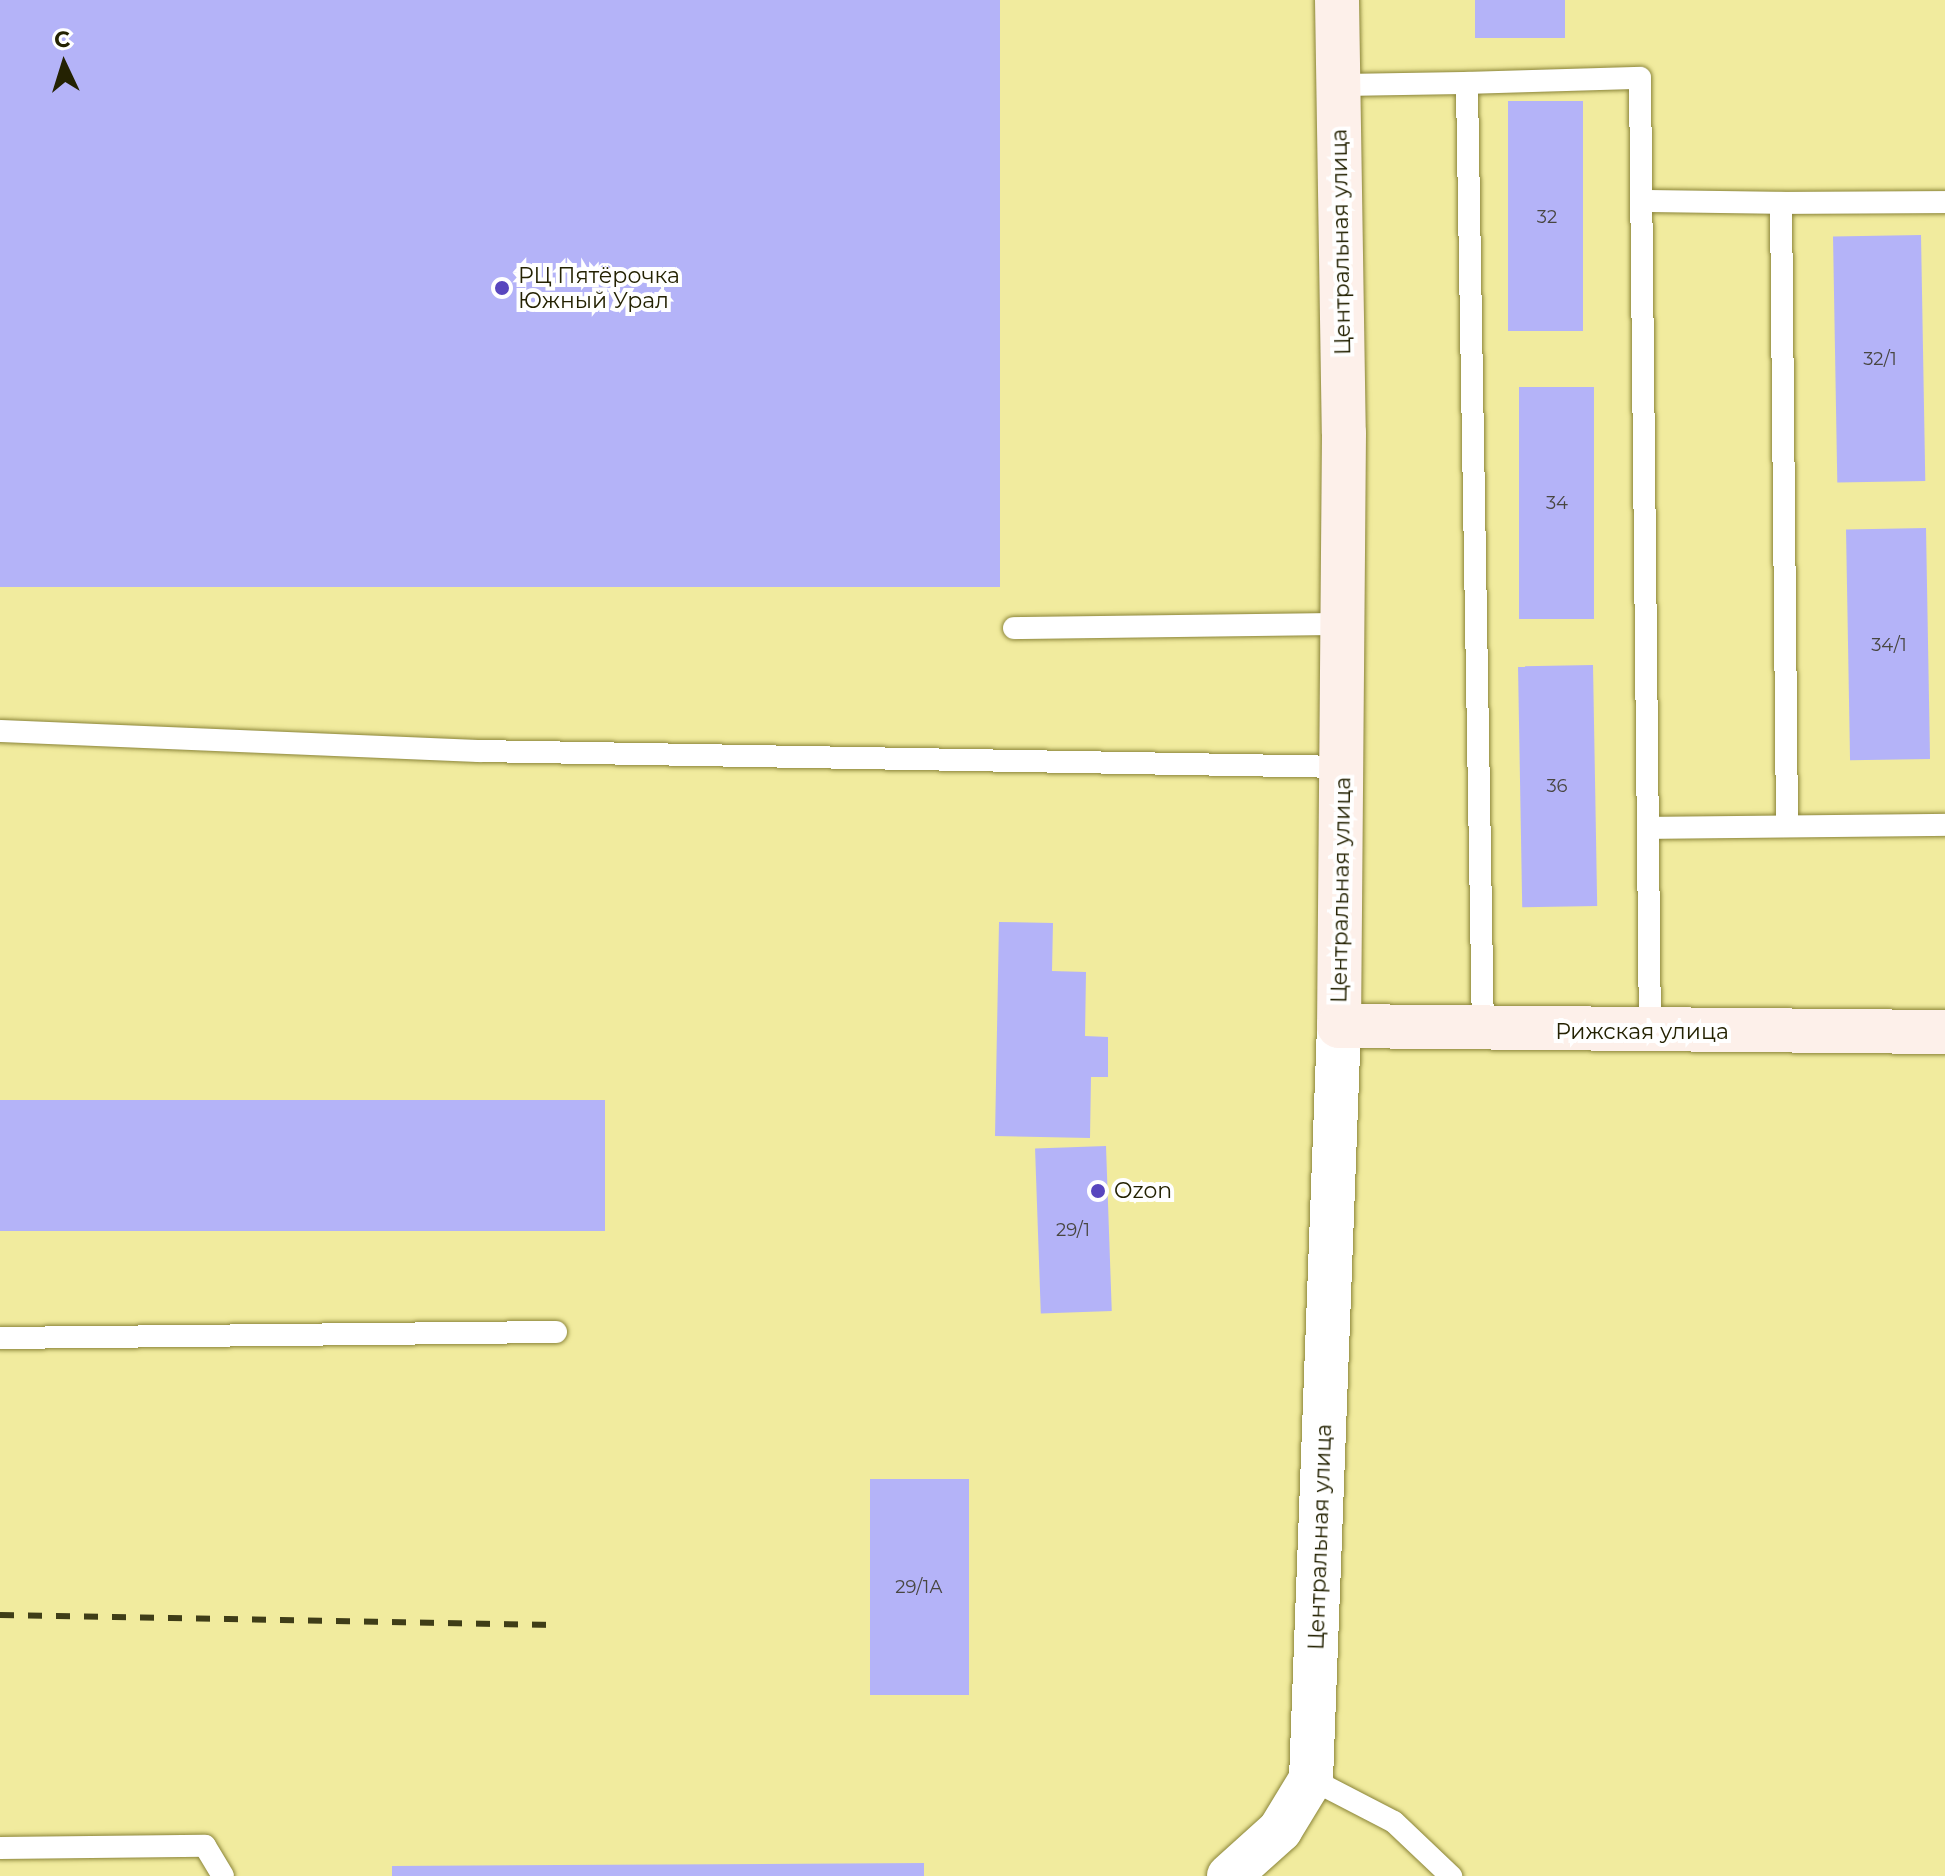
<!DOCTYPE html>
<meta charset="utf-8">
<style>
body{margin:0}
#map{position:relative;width:1945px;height:1876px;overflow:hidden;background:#f1eb9e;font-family:Montserrat,sans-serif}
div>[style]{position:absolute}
.building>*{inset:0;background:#b4b3f8;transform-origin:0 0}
.roads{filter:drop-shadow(0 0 2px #8a8438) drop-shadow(0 0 2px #8a8438)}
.lane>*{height:22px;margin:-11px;padding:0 11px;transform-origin:11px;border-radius:11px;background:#fff}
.street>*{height:44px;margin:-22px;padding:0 22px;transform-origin:22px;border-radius:22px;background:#fff}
.secondary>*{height:44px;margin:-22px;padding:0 22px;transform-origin:22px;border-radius:22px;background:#fdf0ea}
.rail>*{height:6px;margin-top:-3px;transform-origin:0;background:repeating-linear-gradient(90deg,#3f3d17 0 14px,transparent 0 28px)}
.dots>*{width:22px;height:22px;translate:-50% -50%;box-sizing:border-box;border:4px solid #fff;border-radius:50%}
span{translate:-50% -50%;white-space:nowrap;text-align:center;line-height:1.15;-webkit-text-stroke:8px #fff;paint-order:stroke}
.number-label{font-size:18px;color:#484640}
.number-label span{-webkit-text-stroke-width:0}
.street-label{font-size:22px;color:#242202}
.poi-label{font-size:22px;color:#242202}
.left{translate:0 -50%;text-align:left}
.north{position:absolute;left:24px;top:24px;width:80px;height:80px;-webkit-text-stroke:6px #fff;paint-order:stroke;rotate:356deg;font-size:22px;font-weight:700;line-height:32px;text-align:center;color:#242202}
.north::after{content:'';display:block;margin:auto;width:28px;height:36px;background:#242202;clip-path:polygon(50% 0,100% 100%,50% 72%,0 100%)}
</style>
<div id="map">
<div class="building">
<div style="left:0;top:0;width:1000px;height:587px"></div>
<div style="left:1475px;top:0;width:90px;height:38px"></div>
<div style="left:1583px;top:101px;width:230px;height:75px;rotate:90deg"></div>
<div style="left:1921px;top:235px;width:246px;height:88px;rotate:89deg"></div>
<div style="left:1594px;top:387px;width:232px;height:75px;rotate:90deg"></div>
<div style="left:1926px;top:528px;width:231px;height:80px;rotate:89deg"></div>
<div style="left:1593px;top:665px;width:241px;height:75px;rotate:89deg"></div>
<div style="clip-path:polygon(999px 922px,1053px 923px,1052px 971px,1086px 972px,1085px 1036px,1108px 1037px,1108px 1077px,1091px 1077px,1090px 1138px,995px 1136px)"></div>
<div style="left:605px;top:1100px;width:131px;height:605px;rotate:90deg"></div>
<div style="left:1106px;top:1146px;width:165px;height:71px;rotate:88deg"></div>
<div style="left:870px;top:1479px;width:99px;height:216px"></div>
<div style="clip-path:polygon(924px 1863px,924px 1876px,392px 1876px,392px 1866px)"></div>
</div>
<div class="roads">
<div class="lane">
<div style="left:1339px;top:85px;width:128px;rotate:-0.9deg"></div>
<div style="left:1642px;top:201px;width:139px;rotate:0.8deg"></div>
<div style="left:1014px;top:628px;width:328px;rotate:-0.7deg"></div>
<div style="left:0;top:731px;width:479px;rotate:2.4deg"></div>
<div style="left:479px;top:751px;width:863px;rotate:1.06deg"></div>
<div style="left:1787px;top:825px;width:622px;rotate:-90.55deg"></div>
<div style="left:1781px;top:203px;width:164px;rotate:-0.3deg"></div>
<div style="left:1650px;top:828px;width:295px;rotate:-0.6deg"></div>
<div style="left:1483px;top:1032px;width:949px;rotate:-90.97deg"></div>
<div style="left:1467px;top:83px;width:173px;rotate:-1.7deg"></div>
<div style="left:1640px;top:78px;width:954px;rotate:89.4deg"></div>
<div style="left:0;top:1338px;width:556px;rotate:-0.62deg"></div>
<div style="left:1311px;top:1779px;width:93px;rotate:27.4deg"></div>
<div style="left:1394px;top:1822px;width:79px;rotate:43.5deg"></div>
<div style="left:0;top:1848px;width:205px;rotate:-0.6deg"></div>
<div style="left:205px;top:1846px;width:35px;rotate:59deg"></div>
</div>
<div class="street">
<div style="left:1229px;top:1876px;width:69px;rotate:-42deg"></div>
<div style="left:1280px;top:1830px;width:60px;rotate:-58.7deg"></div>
<div style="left:1311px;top:1779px;width:754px;rotate:-87.87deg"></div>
</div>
<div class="secondary">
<div style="left:1337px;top:0;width:433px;rotate:89.1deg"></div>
<div style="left:1344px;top:433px;width:593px;rotate:90.48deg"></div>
<div style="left:1339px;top:1026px;width:606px;rotate:0.57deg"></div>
</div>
</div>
<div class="rail">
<div style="left:0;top:1615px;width:558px;rotate:1.03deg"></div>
</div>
<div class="dots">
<div style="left:502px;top:288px;background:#5846be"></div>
<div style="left:1098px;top:1191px;background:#5846be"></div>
</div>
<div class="number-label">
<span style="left:1547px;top:217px">32</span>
<span style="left:1880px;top:359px">32/1</span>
<span style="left:1557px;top:503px">34</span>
<span style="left:1889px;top:645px">34/1</span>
<span style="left:1557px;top:786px">36</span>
<span style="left:1073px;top:1230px">29/1</span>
<span style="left:919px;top:1587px">29/1А</span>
</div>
<div class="street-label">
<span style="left:1341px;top:242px;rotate:-91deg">Центральная улица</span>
<span style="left:1341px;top:890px;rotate:-89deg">Центральная улица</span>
<span style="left:1642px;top:1032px">Рижская улица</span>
<span style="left:1320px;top:1537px;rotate:-88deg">Центральная улица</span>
</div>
<div class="poi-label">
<span class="left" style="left:518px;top:288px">РЦ Пятёрочка<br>Южный Урал</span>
<span class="left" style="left:1114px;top:1191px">Ozon</span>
</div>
<div class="north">С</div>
</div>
